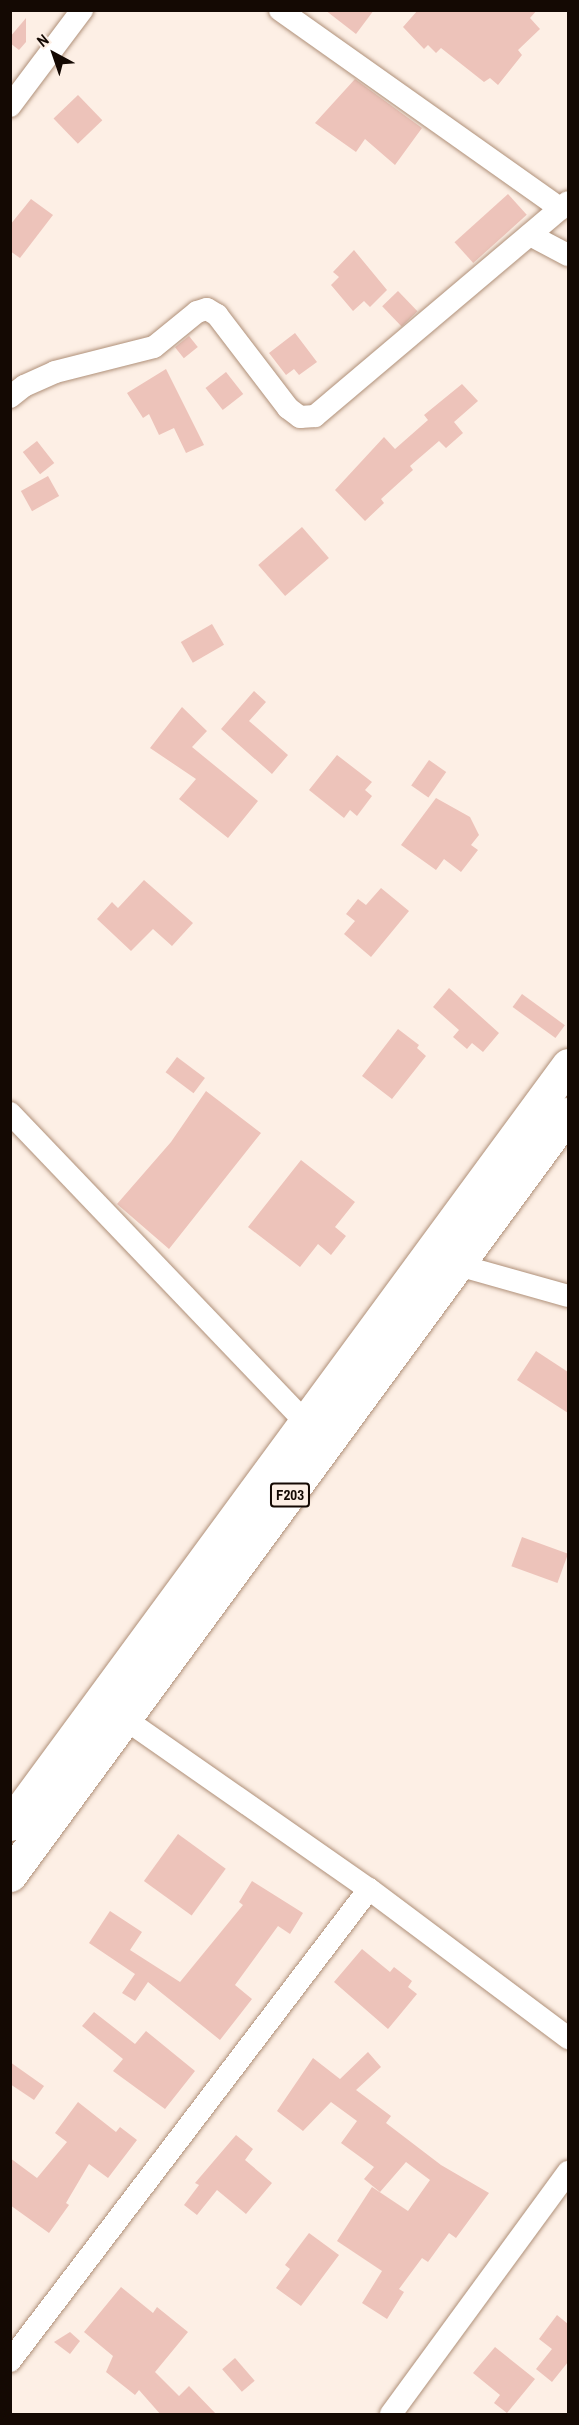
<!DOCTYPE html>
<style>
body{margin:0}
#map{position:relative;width:579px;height:2425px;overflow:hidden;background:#fdefe5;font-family:"Archivo Narrow",sans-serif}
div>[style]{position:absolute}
.building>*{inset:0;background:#edc3ba;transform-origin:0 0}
.roads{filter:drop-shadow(0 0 2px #af9079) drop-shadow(0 0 2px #af9079)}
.minor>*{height:22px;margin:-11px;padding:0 11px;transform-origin:11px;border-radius:11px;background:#fff}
.primary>*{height:33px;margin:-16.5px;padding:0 16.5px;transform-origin:16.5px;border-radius:16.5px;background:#fff}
span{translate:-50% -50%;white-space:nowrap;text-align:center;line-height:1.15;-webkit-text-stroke:4.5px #fdefe5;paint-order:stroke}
.shield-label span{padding:2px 4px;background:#fdefe5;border:2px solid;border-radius:4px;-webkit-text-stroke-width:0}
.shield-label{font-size:15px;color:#140903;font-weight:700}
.frame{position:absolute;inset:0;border:12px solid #140903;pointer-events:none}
.north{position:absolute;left:24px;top:24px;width:60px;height:60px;-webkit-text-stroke:4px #fdefe5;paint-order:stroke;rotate:320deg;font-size:16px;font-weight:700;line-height:24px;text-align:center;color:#140903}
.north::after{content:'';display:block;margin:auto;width:21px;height:27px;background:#140903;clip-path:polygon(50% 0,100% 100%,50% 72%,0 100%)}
</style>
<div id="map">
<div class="building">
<div style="clip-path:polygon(325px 10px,374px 10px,356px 34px)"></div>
<div style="clip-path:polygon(418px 10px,537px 10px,530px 18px,540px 29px,518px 50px,522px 55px,498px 85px,490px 78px,484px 82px,441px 48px,436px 53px,428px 45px,424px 49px,403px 27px)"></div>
<div style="clip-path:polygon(26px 18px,26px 42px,19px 50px,10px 43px,10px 37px)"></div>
<div style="clip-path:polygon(355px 79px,422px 128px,395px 165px,365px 139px,356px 152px,315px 123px)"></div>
<div style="left:78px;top:95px;width:35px;height:34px;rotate:46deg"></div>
<div style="left:508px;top:194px;width:28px;height:72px;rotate:48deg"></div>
<div style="clip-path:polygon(31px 199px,53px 215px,20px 258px,10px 251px,10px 225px)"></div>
<div style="clip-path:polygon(354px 250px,387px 290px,370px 307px,364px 301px,353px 311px,331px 285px,339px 277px,333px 272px)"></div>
<div style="left:398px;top:291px;width:28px;height:22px;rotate:46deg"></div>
<div style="clip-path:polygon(295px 333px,317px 362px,299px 375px,294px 369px,286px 375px,269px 353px)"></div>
<div style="left:189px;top:336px;width:14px;height:18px;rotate:51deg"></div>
<div style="clip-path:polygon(166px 369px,204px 445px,186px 453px,174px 428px,159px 435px,149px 414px,143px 418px,127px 393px)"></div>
<div style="left:226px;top:372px;width:28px;height:26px;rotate:52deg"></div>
<div style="clip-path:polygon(462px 384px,478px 401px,454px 422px,463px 433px,446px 448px,439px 441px,410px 466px,413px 470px,381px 499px,384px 503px,365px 521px,335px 490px,384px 437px,395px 449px,428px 420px,424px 415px)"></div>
<div style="left:37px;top:441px;width:28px;height:18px;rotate:52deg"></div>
<div style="left:48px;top:476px;width:23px;height:31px;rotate:61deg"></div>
<div style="left:302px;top:527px;width:41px;height:58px;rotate:49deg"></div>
<div style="left:212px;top:624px;width:24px;height:36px;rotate:60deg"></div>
<div style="clip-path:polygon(254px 691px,266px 702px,249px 721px,288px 755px,272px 774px,221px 729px)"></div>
<div style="clip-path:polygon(182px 707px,207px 731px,192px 747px,258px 801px,228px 838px,179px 799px,196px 779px,150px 748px)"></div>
<div style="clip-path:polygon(337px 755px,372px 782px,365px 790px,372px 796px,357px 816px,350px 810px,344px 818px,309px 790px)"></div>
<div style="left:429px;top:760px;width:21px;height:31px;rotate:35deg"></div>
<div style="clip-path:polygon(436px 798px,470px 817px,479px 835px,471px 845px,478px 850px,461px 872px,444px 859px,436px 870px,401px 845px)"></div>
<div style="clip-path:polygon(144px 880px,193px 923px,172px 946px,153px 929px,131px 951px,97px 919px,112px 902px,118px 908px)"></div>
<div style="clip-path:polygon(381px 888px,409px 911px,371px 957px,344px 934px,355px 921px,346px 914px,358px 899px,366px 905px)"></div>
<div style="clip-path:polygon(449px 988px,499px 1033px,483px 1052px,472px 1043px,467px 1049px,453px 1037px,459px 1030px,433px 1007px)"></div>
<div style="left:522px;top:994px;width:53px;height:16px;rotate:36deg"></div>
<div style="clip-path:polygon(398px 1029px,419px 1045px,417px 1048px,426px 1056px,392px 1099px,362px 1076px)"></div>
<div style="left:177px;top:1057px;width:35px;height:19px;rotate:37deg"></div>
<div style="clip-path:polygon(206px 1091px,261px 1133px,169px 1249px,117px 1204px,171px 1142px)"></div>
<div style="clip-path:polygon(301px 1160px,355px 1202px,335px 1227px,346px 1236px,331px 1255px,318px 1244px,300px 1267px,248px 1227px)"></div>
<div style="clip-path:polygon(536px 1351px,568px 1372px,568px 1413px,517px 1380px)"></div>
<div style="left:522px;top:1537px;width:49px;height:31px;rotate:20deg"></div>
<div style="left:178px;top:1834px;width:59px;height:58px;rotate:36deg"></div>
<div style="clip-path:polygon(252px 1881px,303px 1913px,290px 1934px,278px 1926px,235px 1985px,252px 1999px,220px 2040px,148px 1982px,135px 2001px,122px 1993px,135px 1974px,89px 1943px,110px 1911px,142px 1932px,130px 1950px,180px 1982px,243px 1905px,239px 1902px)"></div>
<div style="clip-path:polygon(362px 1949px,390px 1972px,394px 1967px,412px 1981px,408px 1987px,417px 1994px,388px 2029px,334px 1982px)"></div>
<div style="clip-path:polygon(94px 2012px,135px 2044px,146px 2031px,195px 2071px,165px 2109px,113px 2071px,123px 2059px,82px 2026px)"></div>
<div style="clip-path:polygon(368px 2052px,381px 2067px,356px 2090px,391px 2116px,386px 2123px,441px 2165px,489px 2193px,456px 2238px,449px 2233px,428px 2262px,422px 2258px,399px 2289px,404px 2292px,387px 2319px,362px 2303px,382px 2271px,337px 2241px,372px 2187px,408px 2211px,430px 2180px,406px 2162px,380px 2192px,364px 2179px,374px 2167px,341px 2143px,357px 2121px,331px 2102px,303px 2131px,277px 2111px,313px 2058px,340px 2079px)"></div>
<div style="clip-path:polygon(10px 2062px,44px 2086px,34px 2100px,10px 2084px)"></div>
<div style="clip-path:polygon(78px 2102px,116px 2132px,120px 2127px,137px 2140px,108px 2178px,89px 2164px,66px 2203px,69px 2205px,49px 2233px,10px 2205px,10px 2158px,37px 2178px,67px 2142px,55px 2133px)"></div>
<div style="clip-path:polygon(236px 2135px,253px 2149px,245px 2160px,272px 2183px,246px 2214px,217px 2190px,197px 2215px,184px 2205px,199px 2185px,195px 2183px)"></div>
<div style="clip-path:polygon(309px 2233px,339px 2255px,301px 2306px,276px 2288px,290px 2269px,285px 2265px)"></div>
<div style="clip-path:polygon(121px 2287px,153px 2313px,157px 2307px,188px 2332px,155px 2372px,179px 2396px,189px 2386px,217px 2415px,161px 2415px,139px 2390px,135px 2395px,106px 2372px,113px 2356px,84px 2332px)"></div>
<div style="clip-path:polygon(557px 2315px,568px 2324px,568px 2362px,552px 2382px,536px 2369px,552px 2349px,539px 2339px)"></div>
<div style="clip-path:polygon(70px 2332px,80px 2341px,70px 2354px,54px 2342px)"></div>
<div style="clip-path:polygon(495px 2347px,535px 2379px,507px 2413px,494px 2403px,500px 2395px,473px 2373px)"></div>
<div style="left:235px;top:2358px;width:30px;height:17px;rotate:49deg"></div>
</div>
<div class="roads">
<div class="minor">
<div style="left:280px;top:10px;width:344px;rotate:35.3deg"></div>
<div style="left:10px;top:106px;width:120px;rotate:-53.1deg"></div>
<div style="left:530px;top:235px;width:43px;rotate:27.8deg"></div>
<div style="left:10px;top:397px;width:18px;rotate:-38deg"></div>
<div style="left:24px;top:386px;width:34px;rotate:-24deg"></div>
<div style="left:55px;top:372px;width:102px;rotate:-14.2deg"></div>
<div style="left:154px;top:347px;width:55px;rotate:-39.1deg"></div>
<div style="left:197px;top:312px;width:10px;rotate:-17deg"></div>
<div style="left:207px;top:309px;width:12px;rotate:31deg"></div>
<div style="left:217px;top:315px;width:117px;rotate:52.6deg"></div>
<div style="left:288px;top:408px;width:15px;rotate:37deg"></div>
<div style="left:300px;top:417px;width:15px;rotate:-4deg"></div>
<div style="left:315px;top:416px;width:331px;rotate:-40.2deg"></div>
<div style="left:10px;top:1113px;width:426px;rotate:46.3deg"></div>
<div style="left:447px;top:1258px;width:13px;rotate:32deg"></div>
<div style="left:458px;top:1265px;width:114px;rotate:15.7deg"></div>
<div style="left:125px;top:1719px;width:297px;rotate:34.9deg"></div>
<div style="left:369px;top:1889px;width:249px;rotate:36.8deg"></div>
<div style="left:10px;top:2361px;width:593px;rotate:-52.74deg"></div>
<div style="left:391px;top:2414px;width:300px;rotate:-53.8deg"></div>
</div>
<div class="primary">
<div style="left:10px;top:1824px;width:942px;rotate:-53.68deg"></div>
<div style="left:10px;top:1875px;width:944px;rotate:-53.75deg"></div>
</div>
</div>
<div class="shield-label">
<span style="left:290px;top:1495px">F203</span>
</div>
<div class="frame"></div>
<div class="north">N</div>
</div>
